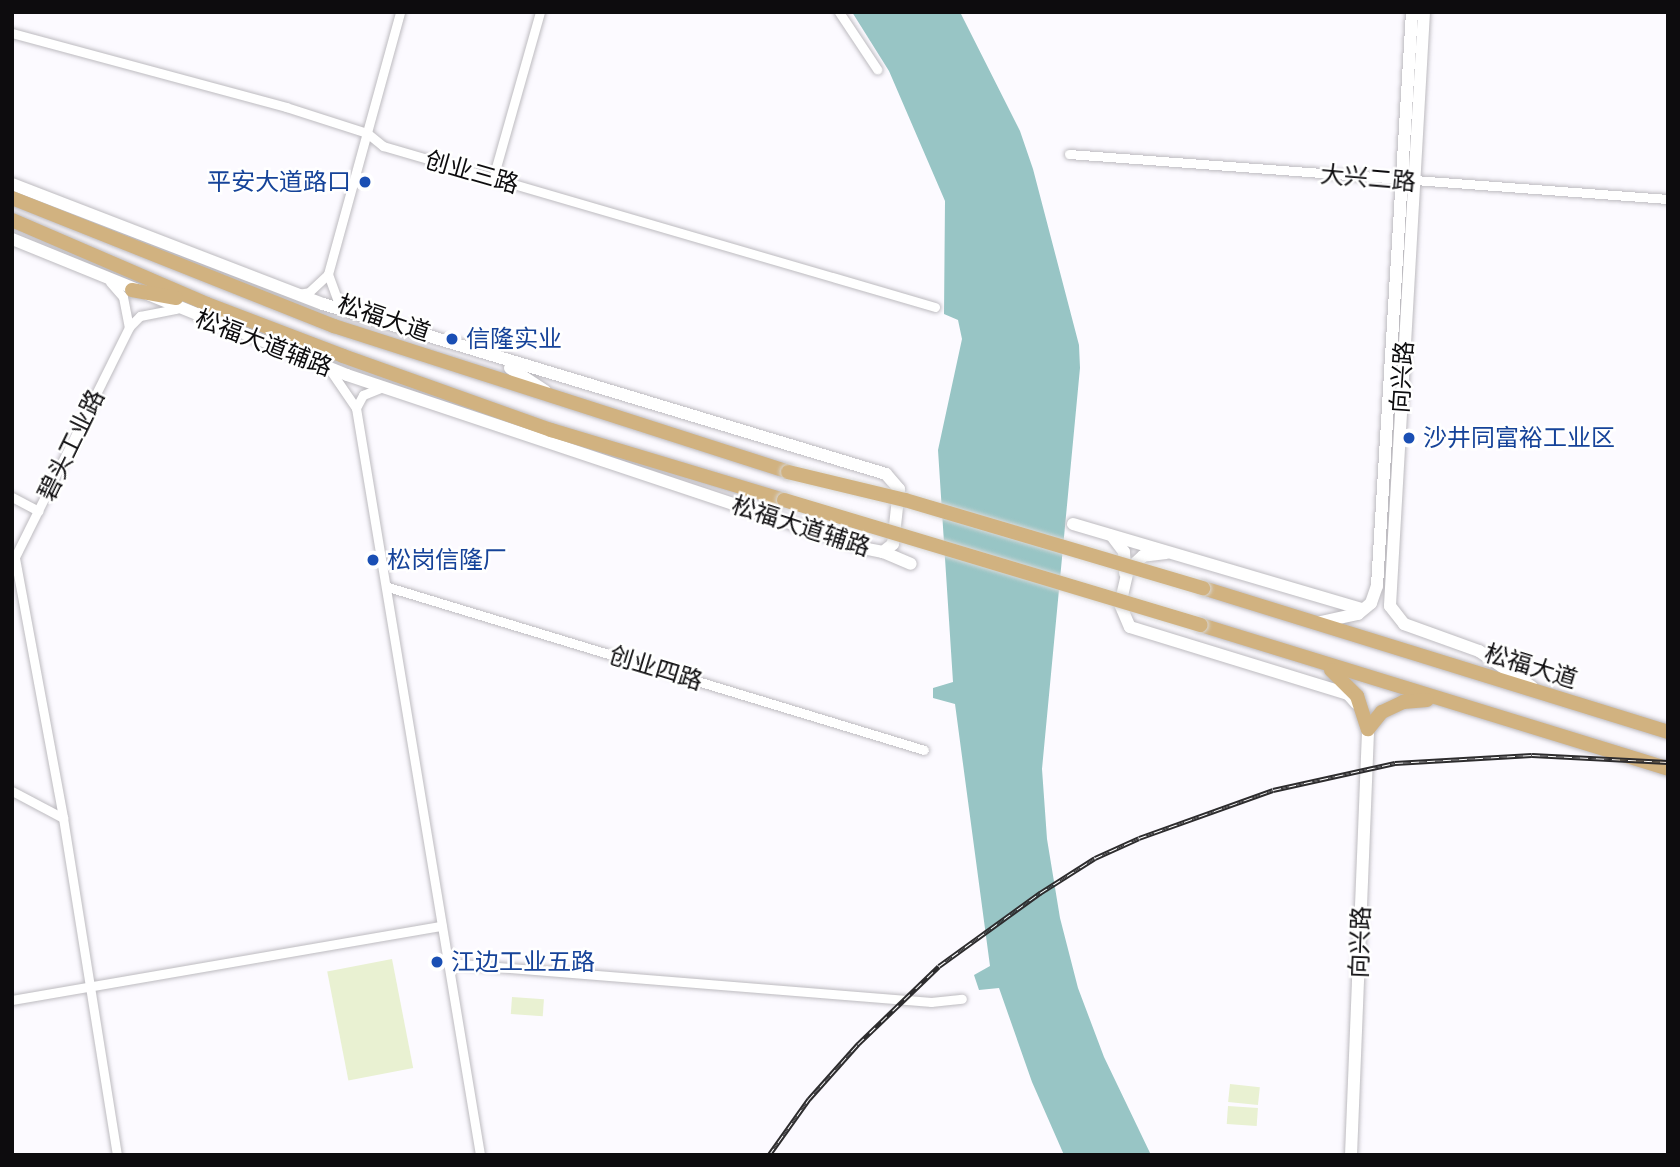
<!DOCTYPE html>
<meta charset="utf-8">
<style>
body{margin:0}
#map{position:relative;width:1680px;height:1167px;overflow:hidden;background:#fcfaff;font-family:Inter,"Noto Sans SC",sans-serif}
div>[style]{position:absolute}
.green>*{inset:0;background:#e9f1d2;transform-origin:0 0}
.water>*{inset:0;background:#98c5c5}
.roads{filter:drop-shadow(0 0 2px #bdbbc0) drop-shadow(0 0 2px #bdbbc0)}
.street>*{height:9px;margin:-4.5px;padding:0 4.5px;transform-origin:4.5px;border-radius:4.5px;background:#fff}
.secondary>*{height:12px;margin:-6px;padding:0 6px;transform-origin:6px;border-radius:6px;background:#fff}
.primary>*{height:14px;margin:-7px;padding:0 7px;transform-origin:7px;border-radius:7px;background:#d1b280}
.rail>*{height:5px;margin-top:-2.5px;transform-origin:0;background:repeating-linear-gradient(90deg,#fff 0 8px,#2d2c2e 0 16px);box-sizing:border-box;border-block:2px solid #2d2c2e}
.bridges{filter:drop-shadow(0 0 2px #d8d8d8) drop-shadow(0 0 2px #d8d8d8)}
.primary-bridge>*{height:14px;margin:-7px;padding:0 7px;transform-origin:7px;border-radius:7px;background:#d1b280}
.dots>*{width:19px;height:19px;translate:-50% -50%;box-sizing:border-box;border:4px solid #fff;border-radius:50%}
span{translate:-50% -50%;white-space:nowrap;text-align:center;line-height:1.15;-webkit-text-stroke:5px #fff;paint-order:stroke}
.street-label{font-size:24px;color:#0d0c0e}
.transit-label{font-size:24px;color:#164399}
.right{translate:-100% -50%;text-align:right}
.left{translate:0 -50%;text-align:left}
.frame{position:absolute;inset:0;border:14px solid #0d0c0e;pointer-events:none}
</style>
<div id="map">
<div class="green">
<div style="left:392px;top:959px;width:111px;height:66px;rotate:79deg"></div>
<div style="left:512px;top:997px;width:32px;height:17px;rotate:4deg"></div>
<div style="left:1230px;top:1084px;width:30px;height:18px;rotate:6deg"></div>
<div style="left:1228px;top:1106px;width:30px;height:18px;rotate:4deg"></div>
</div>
<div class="water">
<div style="clip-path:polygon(852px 12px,960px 12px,1020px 131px,1033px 169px,1079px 345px,1080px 368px,1042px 769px,1047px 839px,1060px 918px,1078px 988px,1104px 1057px,1151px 1155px,1064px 1155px,1032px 1082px,999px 988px,979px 990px,974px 975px,990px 966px,955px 704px,933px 698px,933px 688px,953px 682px,938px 450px,962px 339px,958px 320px,944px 314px,945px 201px,889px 71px)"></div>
</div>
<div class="roads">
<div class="street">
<div style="left:839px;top:12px;width:69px;rotate:56.3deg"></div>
<div style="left:12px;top:33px;width:284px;rotate:15.1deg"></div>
<div style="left:286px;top:107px;width:85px;rotate:17.8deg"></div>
<div style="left:367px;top:133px;width:21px;rotate:39deg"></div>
<div style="left:383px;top:146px;width:575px;rotate:16.26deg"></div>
<div style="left:1069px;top:154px;width:601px;rotate:4.3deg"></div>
<div style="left:493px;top:178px;width:173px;rotate:-74.2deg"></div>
<div style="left:328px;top:274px;width:30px;rotate:70deg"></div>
<div style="left:338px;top:302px;width:10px;rotate:37deg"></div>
<div style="left:110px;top:282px;width:20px;rotate:49deg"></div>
<div style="left:123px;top:297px;width:31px;rotate:79deg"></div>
<div style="left:129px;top:327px;width:16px;rotate:-45deg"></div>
<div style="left:140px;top:316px;width:37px;rotate:-11deg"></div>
<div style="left:298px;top:294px;width:11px;rotate:-10deg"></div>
<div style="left:309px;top:292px;width:26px;rotate:-43deg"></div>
<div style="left:328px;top:274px;width:272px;rotate:-74.6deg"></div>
<div style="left:330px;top:370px;width:46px;rotate:55.6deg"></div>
<div style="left:356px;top:408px;width:757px;rotate:80.57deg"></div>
<div style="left:356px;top:408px;width:15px;rotate:-62deg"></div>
<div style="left:363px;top:395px;width:22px;rotate:-22deg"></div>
<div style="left:12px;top:497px;width:30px;rotate:28deg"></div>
<div style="left:15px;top:558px;width:264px;rotate:79.5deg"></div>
<div style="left:63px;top:818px;width:341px;rotate:80.9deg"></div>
<div style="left:13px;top:561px;width:261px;rotate:-63.6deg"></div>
<div style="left:388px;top:587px;width:560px;rotate:16.91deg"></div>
<div style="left:12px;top:791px;width:58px;rotate:27.9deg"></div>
<div style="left:448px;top:963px;width:485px;rotate:4.6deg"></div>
<div style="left:931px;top:1002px;width:31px;rotate:-6deg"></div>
<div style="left:12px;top:1000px;width:436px;rotate:-9.8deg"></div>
</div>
<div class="secondary">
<div style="left:1424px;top:12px;width:595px;rotate:93.28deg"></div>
<div style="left:1390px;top:606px;width:23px;rotate:52deg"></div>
<div style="left:1404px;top:624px;width:80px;rotate:19.8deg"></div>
<div style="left:1479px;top:651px;width:64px;rotate:34.2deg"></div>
<div style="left:12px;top:184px;width:333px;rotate:21.1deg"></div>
<div style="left:323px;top:304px;width:588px;rotate:16.8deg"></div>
<div style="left:886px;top:474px;width:20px;rotate:49deg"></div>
<div style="left:899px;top:489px;width:55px;rotate:96.2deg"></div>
<div style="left:893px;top:544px;width:13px;rotate:141deg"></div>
<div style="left:883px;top:552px;width:15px;rotate:-169deg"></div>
<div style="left:868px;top:549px;width:549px;rotate:-161.53deg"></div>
<div style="left:347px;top:375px;width:362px;rotate:-157.9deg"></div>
<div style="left:510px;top:368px;width:42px;rotate:33.3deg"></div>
<div style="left:1073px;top:524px;width:300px;rotate:16.4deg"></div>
<div style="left:1112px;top:536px;width:20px;rotate:53deg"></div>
<div style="left:1124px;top:552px;width:21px;rotate:87deg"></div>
<div style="left:883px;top:552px;width:30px;rotate:23deg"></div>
<div style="left:1166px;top:553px;width:23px;rotate:173deg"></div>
<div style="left:1143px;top:556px;width:21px;rotate:137deg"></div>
<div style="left:1128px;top:570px;width:35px;rotate:103deg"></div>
<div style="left:1120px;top:604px;width:25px;rotate:67deg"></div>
<div style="left:1130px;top:627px;width:228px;rotate:17.1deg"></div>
<div style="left:1348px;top:694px;width:12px;rotate:48deg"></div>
<div style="left:1316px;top:623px;width:43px;rotate:-12.1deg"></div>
<div style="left:1358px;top:614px;width:17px;rotate:-40deg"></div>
<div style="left:1371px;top:603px;width:18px;rotate:-71deg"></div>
<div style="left:1377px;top:586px;width:575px;rotate:-86.51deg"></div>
<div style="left:1351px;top:1155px;width:426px;rotate:-87.7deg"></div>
</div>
<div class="primary">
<div style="left:12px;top:198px;width:347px;rotate:21.7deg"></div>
<div style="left:334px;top:326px;width:477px;rotate:17.8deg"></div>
<div style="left:12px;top:220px;width:212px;rotate:23.3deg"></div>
<div style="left:207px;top:304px;width:146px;rotate:20.9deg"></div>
<div style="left:343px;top:356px;width:221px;rotate:19.6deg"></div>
<div style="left:551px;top:430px;width:243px;rotate:16.7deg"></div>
<div style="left:132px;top:290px;width:45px;rotate:10.3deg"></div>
<div style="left:1203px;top:588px;width:487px;rotate:17.2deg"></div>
<div style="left:1201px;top:625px;width:489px;rotate:17.1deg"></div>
<div style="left:1331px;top:670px;width:37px;rotate:45deg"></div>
<div style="left:1357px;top:696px;width:35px;rotate:72deg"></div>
<div style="left:1368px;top:729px;width:22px;rotate:-51deg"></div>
<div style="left:1382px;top:712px;width:23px;rotate:-25deg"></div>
<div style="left:1403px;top:702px;width:24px;rotate:-5deg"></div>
</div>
</div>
<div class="rail">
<div style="left:769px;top:1155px;width:69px;rotate:-54.5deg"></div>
<div style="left:809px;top:1099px;width:74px;rotate:-48.3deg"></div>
<div style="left:858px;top:1044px;width:112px;rotate:-43.9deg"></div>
<div style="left:939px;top:966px;width:125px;rotate:-35.9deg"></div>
<div style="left:1040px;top:893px;width:65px;rotate:-32.5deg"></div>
<div style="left:1095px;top:858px;width:48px;rotate:-24.4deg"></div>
<div style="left:1139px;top:838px;width:142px;rotate:-19.7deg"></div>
<div style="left:1273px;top:790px;width:125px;rotate:-12.5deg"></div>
<div style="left:1395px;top:763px;width:137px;rotate:-3.3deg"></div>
<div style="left:1532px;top:755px;width:136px;rotate:2.9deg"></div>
</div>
<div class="bridges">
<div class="primary-bridge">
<div style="left:788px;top:472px;width:120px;rotate:13.5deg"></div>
<div style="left:905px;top:500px;width:311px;rotate:16.5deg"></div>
<div style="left:784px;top:500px;width:435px;rotate:16.7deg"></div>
</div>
</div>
<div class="dots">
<div style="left:365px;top:182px;background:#1a4fb4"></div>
<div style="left:452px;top:339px;background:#1a4fb4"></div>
<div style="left:1409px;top:438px;background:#1a4fb4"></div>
<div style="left:373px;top:560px;background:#1a4fb4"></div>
<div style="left:437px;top:962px;background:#1a4fb4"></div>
</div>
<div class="street-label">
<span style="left:472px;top:172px;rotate:16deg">创业三路</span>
<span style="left:1368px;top:178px;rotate:5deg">大兴二路</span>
<span style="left:384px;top:318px;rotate:19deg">松福大道</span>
<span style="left:264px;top:343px;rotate:21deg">松福大道辅路</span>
<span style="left:1402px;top:377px;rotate:-86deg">向兴路</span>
<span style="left:71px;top:445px;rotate:-64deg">碧头工业路</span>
<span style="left:801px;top:526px;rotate:18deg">松福大道辅路</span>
<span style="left:1531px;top:666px;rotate:17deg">松福大道</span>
<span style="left:656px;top:668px;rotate:17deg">创业四路</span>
<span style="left:1360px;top:942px;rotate:-88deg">向兴路</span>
</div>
<div class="transit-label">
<span class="right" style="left:351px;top:182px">平安大道路口</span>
<span class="left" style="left:466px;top:339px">信隆实业</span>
<span class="left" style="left:1423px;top:438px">沙井同富裕工业区</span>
<span class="left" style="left:387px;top:560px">松岗信隆厂</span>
<span class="left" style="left:451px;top:962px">江边工业五路</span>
</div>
<div class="frame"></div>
</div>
